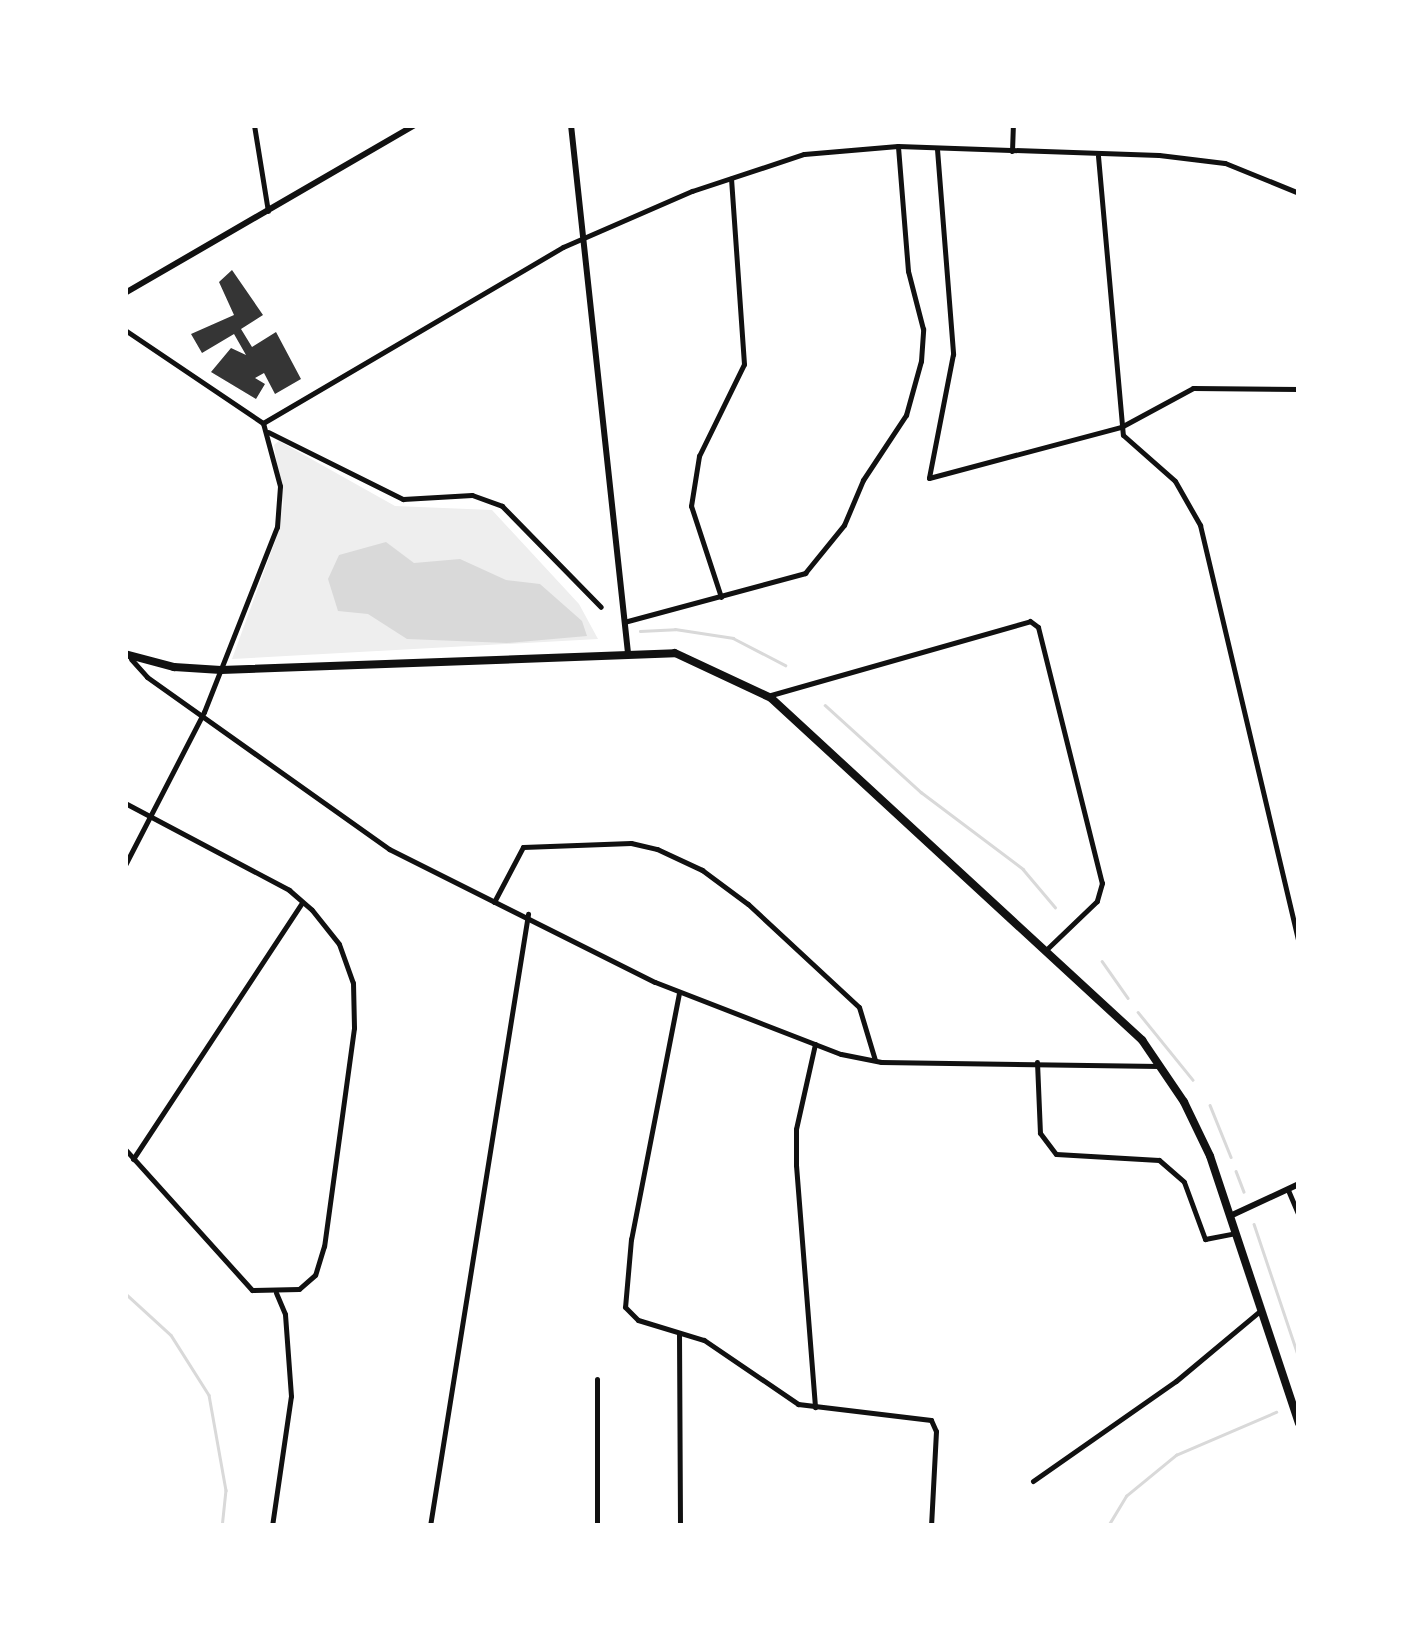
<!DOCTYPE html>
<style>
body{margin:0}
#map{position:relative;width:1424px;height:1651px;overflow:hidden;background:#fff;font-family:Montserrat,sans-serif}
div>[style]{position:absolute}
.green>*{inset:0;background:#eee}
.water>*{inset:0;background:#d9d9d9}
.stream>*{height:2.5px;margin:-1.25px;padding:0 1.25px;transform-origin:1.25px;border-radius:1.25px;background:#d9d9d9}
.building>*{inset:0;background:#353535}
.minor>*{height:5px;margin:-2.5px;padding:0 2.5px;transform-origin:2.5px;border-radius:2.5px;background:#111}
.tertiary>*{height:6px;margin:-3px;padding:0 3px;transform-origin:3px;border-radius:3px;background:#111}
.secondary>*{height:8px;margin:-4px;padding:0 4px;transform-origin:4px;border-radius:4px;background:#111}
span{translate:-50% -50%;white-space:nowrap;text-align:center;line-height:1.15;-webkit-text-stroke:9px #fff;paint-order:stroke}
.frame{position:absolute;inset:0;border:128px solid #fff;pointer-events:none}
</style>
<div id="map">
<div class="green">
<div style="clip-path:polygon(279px 441px,395px 506px,492px 510px,579px 604px,598px 639px,232px 659px,276px 539px,283px 505px,274px 445px)"></div>
</div>
<div class="water">
<div style="clip-path:polygon(386px 542px,414px 563px,460px 559px,506px 580px,540px 584px,582px 621px,587px 636px,507px 643px,407px 639px,368px 614px,338px 611px,328px 579px,339px 555px)"></div>
</div>
<div class="stream">
<div style="left:640px;top:631px;width:35px;rotate:-3deg"></div>
<div style="left:675px;top:629px;width:59px;rotate:8.8deg"></div>
<div style="left:733px;top:638px;width:59px;rotate:27.4deg"></div>
<div style="left:825px;top:705px;width:130px;rotate:42.2deg"></div>
<div style="left:921px;top:792px;width:128px;rotate:37deg"></div>
<div style="left:1023px;top:869px;width:50px;rotate:49.9deg"></div>
<div style="left:1102px;top:961px;width:45px;rotate:54.9deg"></div>
<div style="left:1138px;top:1012px;width:87px;rotate:51deg"></div>
<div style="left:1210px;top:1105px;width:56px;rotate:68deg"></div>
<div style="left:1236px;top:1171px;width:22px;rotate:69deg"></div>
<div style="left:1254px;top:1224px;width:141px;rotate:71.4deg"></div>
<div style="left:125px;top:1293px;width:62px;rotate:42.4deg"></div>
<div style="left:171px;top:1335px;width:71px;rotate:57.7deg"></div>
<div style="left:209px;top:1395px;width:97px;rotate:79.9deg"></div>
<div style="left:226px;top:1490px;width:36px;rotate:96deg"></div>
<div style="left:1108px;top:1526px;width:35px;rotate:-59deg"></div>
<div style="left:1126px;top:1496px;width:65px;rotate:-39.4deg"></div>
<div style="left:1176px;top:1455px;width:109px;rotate:-23.3deg"></div>
</div>
<div class="building">
<div style="clip-path:polygon(232px 270px,263px 315px,241px 329px,252px 347px,276px 332px,301px 379px,275px 394px,264px 373px,255px 378px,265px 384px,256px 399px,211px 372px,231px 348px,246px 355px,234px 334px,202px 353px,191px 334px,234px 315px,219px 282px)"></div>
</div>
<div class="minor">
<div style="left:254px;top:125px;width:87px;rotate:80.8deg"></div>
<div style="left:937px;top:149px;width:206px;rotate:85.5deg"></div>
<div style="left:953px;top:354px;width:126px;rotate:101deg"></div>
<div style="left:929px;top:478px;width:199px;rotate:-14.9deg"></div>
<div style="left:1121px;top:427px;width:82px;rotate:-28.4deg"></div>
<div style="left:1193px;top:388px;width:106px;rotate:0.5deg"></div>
<div style="left:1012px;top:151px;width:26px;rotate:-88deg"></div>
<div style="left:1098px;top:156px;width:280px;rotate:84.9deg"></div>
<div style="left:1123px;top:435px;width:69px;rotate:41.5deg"></div>
<div style="left:1175px;top:481px;width:51px;rotate:60.4deg"></div>
<div style="left:1200px;top:525px;width:431px;rotate:76.7deg"></div>
<div style="left:125px;top:330px;width:166px;rotate:34deg"></div>
<div style="left:263px;top:423px;width:348px;rotate:-30.4deg"></div>
<div style="left:563px;top:247px;width:141px;rotate:-23.5deg"></div>
<div style="left:692px;top:191px;width:118px;rotate:-18.3deg"></div>
<div style="left:804px;top:154px;width:94px;rotate:-4.9deg"></div>
<div style="left:898px;top:146px;width:261px;rotate:2deg"></div>
<div style="left:1159px;top:155px;width:66px;rotate:6.9deg"></div>
<div style="left:1225px;top:163px;width:80px;rotate:22.1deg"></div>
<div style="left:268px;top:432px;width:151px;rotate:26.4deg"></div>
<div style="left:403px;top:499px;width:69px;rotate:-3.3deg"></div>
<div style="left:472px;top:495px;width:32px;rotate:20deg"></div>
<div style="left:502px;top:506px;width:141px;rotate:45.6deg"></div>
<div style="left:721px;top:597px;width:96px;rotate:-108.2deg"></div>
<div style="left:691px;top:506px;width:51px;rotate:-80.9deg"></div>
<div style="left:699px;top:456px;width:102px;rotate:-63.9deg"></div>
<div style="left:744px;top:364px;width:186px;rotate:-94deg"></div>
<div style="left:624px;top:622px;width:188px;rotate:-15.1deg"></div>
<div style="left:805px;top:573px;width:62px;rotate:-50.9deg"></div>
<div style="left:844px;top:525px;width:49px;rotate:-67.1deg"></div>
<div style="left:863px;top:480px;width:78px;rotate:-56.5deg"></div>
<div style="left:906px;top:415px;width:56px;rotate:-74.5deg"></div>
<div style="left:921px;top:361px;width:32px;rotate:-86deg"></div>
<div style="left:923px;top:329px;width:60px;rotate:-104.5deg"></div>
<div style="left:908px;top:271px;width:125px;rotate:-94.6deg"></div>
<div style="left:131px;top:659px;width:24px;rotate:48deg"></div>
<div style="left:147px;top:677px;width:297px;rotate:35.4deg"></div>
<div style="left:389px;top:849px;width:297px;rotate:26.6deg"></div>
<div style="left:655px;top:982px;width:199px;rotate:21.2deg"></div>
<div style="left:841px;top:1054px;width:41px;rotate:11.3deg"></div>
<div style="left:881px;top:1062px;width:278px;rotate:0.8deg"></div>
<div style="left:771px;top:695px;width:269px;rotate:-15.9deg"></div>
<div style="left:1030px;top:621px;width:10px;rotate:37deg"></div>
<div style="left:1038px;top:627px;width:264px;rotate:76deg"></div>
<div style="left:1102px;top:883px;width:19px;rotate:106deg"></div>
<div style="left:1097px;top:901px;width:69px;rotate:136.2deg"></div>
<div style="left:125px;top:803px;width:186px;rotate:27.9deg"></div>
<div style="left:289px;top:890px;width:30px;rotate:41deg"></div>
<div style="left:312px;top:910px;width:43px;rotate:51.5deg"></div>
<div style="left:339px;top:944px;width:41px;rotate:70.3deg"></div>
<div style="left:353px;top:983px;width:45px;rotate:88.7deg"></div>
<div style="left:354px;top:1028px;width:220px;rotate:97.8deg"></div>
<div style="left:324px;top:1246px;width:30px;rotate:107deg"></div>
<div style="left:315px;top:1275px;width:21px;rotate:139deg"></div>
<div style="left:299px;top:1289px;width:47px;rotate:178.8deg"></div>
<div style="left:252px;top:1290px;width:190px;rotate:-132deg"></div>
<div style="left:125px;top:865px;width:172px;rotate:-62.7deg"></div>
<div style="left:204px;top:712px;width:199px;rotate:-68.5deg"></div>
<div style="left:277px;top:527px;width:41px;rotate:-85.8deg"></div>
<div style="left:280px;top:486px;width:65px;rotate:-105.1deg"></div>
<div style="left:494px;top:902px;width:62px;rotate:-62.2deg"></div>
<div style="left:523px;top:847px;width:108px;rotate:-2.1deg"></div>
<div style="left:631px;top:843px;width:27px;rotate:13deg"></div>
<div style="left:657px;top:849px;width:50px;rotate:25deg"></div>
<div style="left:702px;top:870px;width:57px;rotate:36.5deg"></div>
<div style="left:748px;top:904px;width:151px;rotate:42.9deg"></div>
<div style="left:859px;top:1007px;width:55px;rotate:73.2deg"></div>
<div style="left:679px;top:993px;width:251px;rotate:101deg"></div>
<div style="left:631px;top:1239px;width:68px;rotate:95deg"></div>
<div style="left:625px;top:1307px;width:18px;rotate:45deg"></div>
<div style="left:638px;top:1320px;width:69px;rotate:16.9deg"></div>
<div style="left:704px;top:1340px;width:114px;rotate:34.2deg"></div>
<div style="left:798px;top:1404px;width:134px;rotate:6.9deg"></div>
<div style="left:931px;top:1420px;width:12px;rotate:66deg"></div>
<div style="left:936px;top:1431px;width:95px;rotate:93deg"></div>
<div style="left:815px;top:1044px;width:87px;rotate:102.6deg"></div>
<div style="left:796px;top:1129px;width:36px;rotate:90deg"></div>
<div style="left:796px;top:1165px;width:243px;rotate:85.5deg"></div>
<div style="left:1037px;top:1062px;width:71px;rotate:87.6deg"></div>
<div style="left:1040px;top:1133px;width:26px;rotate:53deg"></div>
<div style="left:1056px;top:1154px;width:103px;rotate:3.3deg"></div>
<div style="left:1159px;top:1160px;width:33px;rotate:41deg"></div>
<div style="left:1184px;top:1182px;width:61px;rotate:69.8deg"></div>
<div style="left:1205px;top:1239px;width:31px;rotate:-11deg"></div>
<div style="left:133px;top:1159px;width:307px;rotate:-56.6deg"></div>
<div style="left:1288px;top:1190px;width:28px;rotate:67deg"></div>
<div style="left:679px;top:1333px;width:193px;rotate:89.7deg"></div>
<div style="left:1033px;top:1481px;width:174px;rotate:-35deg"></div>
<div style="left:1176px;top:1381px;width:111px;rotate:-39.9deg"></div>
<div style="left:272px;top:1526px;width:131px;rotate:-81.7deg"></div>
<div style="left:291px;top:1396px;width:82px;rotate:-94.2deg"></div>
<div style="left:285px;top:1314px;width:23px;rotate:-113deg"></div>
<div style="left:430px;top:1526px;width:620px;rotate:-80.9deg"></div>
<div style="left:597px;top:1526px;width:147px;rotate:-90deg"></div>
</div>
<div class="tertiary">
<div style="left:571px;top:125px;width:531px;rotate:83.84deg"></div>
<div style="left:125px;top:293px;width:335px;rotate:-30.1deg"></div>
<div style="left:1230px;top:1216px;width:76px;rotate:-24.9deg"></div>
</div>
<div class="secondary">
<div style="left:125px;top:654px;width:51px;rotate:14.9deg"></div>
<div style="left:174px;top:667px;width:47px;rotate:3.7deg"></div>
<div style="left:221px;top:670px;width:454px;rotate:-2.1deg"></div>
<div style="left:675px;top:653px;width:106px;rotate:25.1deg"></div>
<div style="left:771px;top:698px;width:505px;rotate:42.67deg"></div>
<div style="left:1142px;top:1040px;width:75px;rotate:55.9deg"></div>
<div style="left:1184px;top:1102px;width:60px;rotate:64.3deg"></div>
<div style="left:1210px;top:1156px;width:282px;rotate:71.6deg"></div>
</div>
<div class="frame"></div>
</div>
